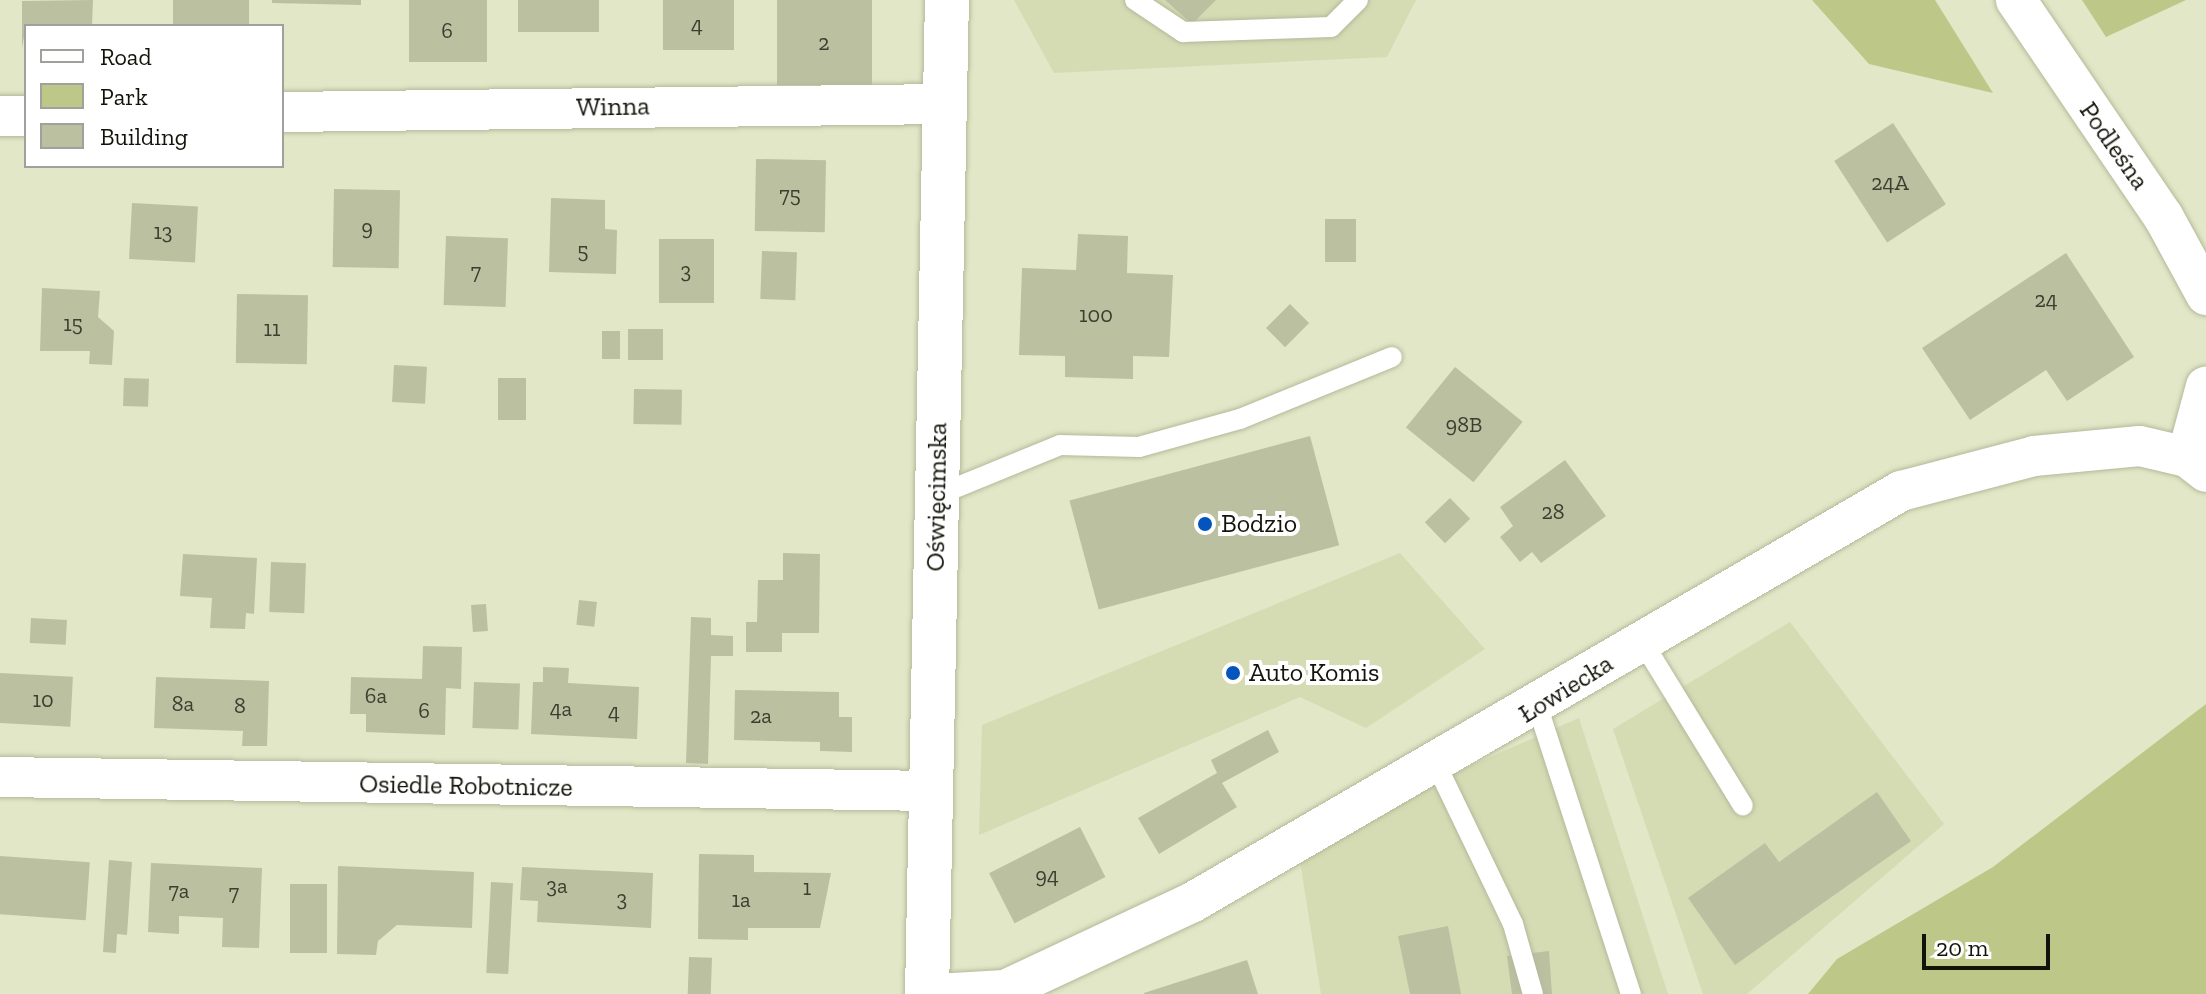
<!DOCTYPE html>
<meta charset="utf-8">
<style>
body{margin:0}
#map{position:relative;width:2206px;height:994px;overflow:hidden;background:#e1e7c7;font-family:"Zilla Slab",serif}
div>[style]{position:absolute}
.built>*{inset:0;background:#d5dcb4}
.green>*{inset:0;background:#bdc788}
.building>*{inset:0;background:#bbc0a1;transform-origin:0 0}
.roads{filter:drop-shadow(0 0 2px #b4b99a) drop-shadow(0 0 2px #b4b99a)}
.lane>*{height:20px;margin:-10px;padding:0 10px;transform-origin:10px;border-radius:10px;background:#fff}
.street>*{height:40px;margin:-20px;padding:0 20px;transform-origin:20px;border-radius:20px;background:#fff}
.secondary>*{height:44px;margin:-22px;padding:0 22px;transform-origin:22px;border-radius:22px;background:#fff}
.dots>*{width:22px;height:22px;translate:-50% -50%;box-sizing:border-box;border:4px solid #fff;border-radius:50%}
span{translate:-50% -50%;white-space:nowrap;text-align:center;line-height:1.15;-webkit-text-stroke:8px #fff;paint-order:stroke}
.number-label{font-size:22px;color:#3c3f2f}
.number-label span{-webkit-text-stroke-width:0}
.street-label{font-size:26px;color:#121409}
.poi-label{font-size:26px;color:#121409}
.left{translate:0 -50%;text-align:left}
.legend{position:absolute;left:24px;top:24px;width:260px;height:144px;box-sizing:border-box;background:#fff;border:2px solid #a0a19d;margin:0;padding:10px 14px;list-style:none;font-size:24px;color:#121409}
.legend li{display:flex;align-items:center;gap:16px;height:40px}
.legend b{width:40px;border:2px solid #a0a19d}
.scale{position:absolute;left:1922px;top:934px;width:128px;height:36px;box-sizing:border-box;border:4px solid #121409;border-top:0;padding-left:10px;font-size:24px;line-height:28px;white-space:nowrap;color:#121409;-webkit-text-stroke:6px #fff;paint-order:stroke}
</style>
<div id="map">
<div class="built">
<div style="clip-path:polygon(1014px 0,1416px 0,1387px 57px,1054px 73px)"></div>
<div style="clip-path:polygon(1400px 553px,1485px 649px,1366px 728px,1300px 697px,979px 835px,982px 725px)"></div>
<div style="clip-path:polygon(1790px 622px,1944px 824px,1747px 994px,1703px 994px,1613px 729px)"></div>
<div style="clip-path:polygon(1579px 718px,1668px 994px,1321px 994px,1297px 842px)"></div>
</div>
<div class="green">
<div style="clip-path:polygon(1812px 0,1935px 0,1993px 93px,1869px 64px)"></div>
<div style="clip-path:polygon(2082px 0,2186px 0,2106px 37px)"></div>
<div style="clip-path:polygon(2206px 704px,2206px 994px,1808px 994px,1837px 959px,1993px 867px)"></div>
</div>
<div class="building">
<div style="clip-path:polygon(93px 0,92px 26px,26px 26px,22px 48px,22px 1px)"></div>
<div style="left:173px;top:0;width:76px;height:26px"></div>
<div style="clip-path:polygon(272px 0,361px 0,361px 5px,272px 3px)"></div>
<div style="left:409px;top:0;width:78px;height:62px"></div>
<div style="left:518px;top:0;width:81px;height:32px"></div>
<div style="left:663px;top:0;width:71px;height:50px"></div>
<div style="left:777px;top:0;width:95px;height:85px"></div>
<div style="clip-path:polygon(1165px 0,1216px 0,1192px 24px)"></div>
<div style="left:1893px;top:123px;width:97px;height:70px;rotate:57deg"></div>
<div style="left:756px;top:159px;width:70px;height:72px;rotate:1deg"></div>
<div style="left:334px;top:189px;width:66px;height:78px;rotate:1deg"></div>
<div style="clip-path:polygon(551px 198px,605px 200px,605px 229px,617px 230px,616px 274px,549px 272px)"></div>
<div style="left:132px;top:203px;width:66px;height:56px;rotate:3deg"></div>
<div style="left:1325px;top:219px;width:31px;height:43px"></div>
<div style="clip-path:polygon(1078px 234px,1128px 236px,1127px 273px,1173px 275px,1169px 357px,1133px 356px,1133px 379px,1065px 377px,1065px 356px,1019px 355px,1022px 268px,1076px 270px)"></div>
<div style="left:446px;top:236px;width:62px;height:69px;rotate:2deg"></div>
<div style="left:659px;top:239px;width:55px;height:64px"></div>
<div style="left:762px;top:251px;width:35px;height:48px;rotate:2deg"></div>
<div style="clip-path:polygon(2066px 253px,2134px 357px,2067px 401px,2046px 370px,1970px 420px,1922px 348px)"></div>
<div style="clip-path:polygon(42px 288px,100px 291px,98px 317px,114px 331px,112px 365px,89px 364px,90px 351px,40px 351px)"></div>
<div style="left:237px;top:294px;width:71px;height:69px;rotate:1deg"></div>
<div style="left:1290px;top:304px;width:27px;height:34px;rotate:45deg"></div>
<div style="left:628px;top:329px;width:35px;height:31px"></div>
<div style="left:602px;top:331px;width:18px;height:28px"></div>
<div style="left:394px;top:365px;width:33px;height:37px;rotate:3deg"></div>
<div style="left:1455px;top:367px;width:87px;height:78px;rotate:39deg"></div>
<div style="left:124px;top:378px;width:25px;height:28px;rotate:2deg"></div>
<div style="left:498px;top:378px;width:28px;height:42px"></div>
<div style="left:634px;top:389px;width:48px;height:35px;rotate:1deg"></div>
<div style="left:1310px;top:436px;width:113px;height:249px;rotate:75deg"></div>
<div style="clip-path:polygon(1565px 460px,1606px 516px,1541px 563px,1532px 552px,1520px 562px,1500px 537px,1513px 526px,1500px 507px)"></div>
<div style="left:1450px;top:498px;width:29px;height:35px;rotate:46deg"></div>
<div style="clip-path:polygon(783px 553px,820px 554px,819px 633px,782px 633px,782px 652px,746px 652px,746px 622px,757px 622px,758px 580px,783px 580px)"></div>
<div style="clip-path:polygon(183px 554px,257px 558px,254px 614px,246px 613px,245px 629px,210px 628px,212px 598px,180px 596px)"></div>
<div style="left:271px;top:562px;width:35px;height:50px;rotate:2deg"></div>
<div style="left:579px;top:600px;width:18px;height:25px;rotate:6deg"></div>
<div style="left:486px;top:604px;width:27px;height:15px;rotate:86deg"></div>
<div style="clip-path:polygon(691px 617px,711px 618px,711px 635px,733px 636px,733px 656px,711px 656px,708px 764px,686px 763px)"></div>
<div style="left:31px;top:618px;width:36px;height:25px;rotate:3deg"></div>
<div style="clip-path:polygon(423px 646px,462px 647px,461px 689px,446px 688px,445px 735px,366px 732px,366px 714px,350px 714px,351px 677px,422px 679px)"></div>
<div style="clip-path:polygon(543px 667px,569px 668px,568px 683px,639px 687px,637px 739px,531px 734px,533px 682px,543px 682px)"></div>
<div style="left:0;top:673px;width:73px;height:50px;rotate:3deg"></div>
<div style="clip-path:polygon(156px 677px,269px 681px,267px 746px,242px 746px,243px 731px,154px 728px)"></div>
<div style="left:474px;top:682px;width:46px;height:46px;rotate:2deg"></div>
<div style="clip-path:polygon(735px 690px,839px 692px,839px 717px,852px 717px,852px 752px,820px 751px,820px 742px,734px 740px)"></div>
<div style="clip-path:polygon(1268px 730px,1279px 752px,1222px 783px,1237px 807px,1159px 854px,1138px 818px,1217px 773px,1211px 760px)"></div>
<div style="clip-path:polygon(1877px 792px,1911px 841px,1735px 965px,1688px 898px,1765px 843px,1779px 862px)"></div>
<div style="left:1080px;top:827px;width:56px;height:102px;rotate:63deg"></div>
<div style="clip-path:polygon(699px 854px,754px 855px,754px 872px,831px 873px,820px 928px,748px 928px,748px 940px,698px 939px)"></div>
<div style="left:0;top:856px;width:90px;height:58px;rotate:4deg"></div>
<div style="clip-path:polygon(109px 860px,132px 862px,127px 935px,117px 934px,116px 953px,103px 952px)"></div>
<div style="clip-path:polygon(151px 863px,262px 868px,259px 948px,222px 947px,223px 918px,179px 916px,179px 934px,148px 932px)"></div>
<div style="clip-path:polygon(338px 866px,474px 872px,472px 928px,397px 925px,378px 941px,376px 955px,337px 954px)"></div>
<div style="clip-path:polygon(522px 867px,653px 873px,651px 928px,537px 922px,538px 901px,520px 900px)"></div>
<div style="left:491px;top:882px;width:22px;height:91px;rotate:3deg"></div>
<div style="left:290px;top:884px;width:37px;height:69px"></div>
<div style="clip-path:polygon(1448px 926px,1461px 994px,1410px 994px,1398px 936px)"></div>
<div style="clip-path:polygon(1549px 951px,1552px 994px,1512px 994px,1507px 956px)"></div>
<div style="left:689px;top:957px;width:23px;height:37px;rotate:2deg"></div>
<div style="clip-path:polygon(1247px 960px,1258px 994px,1144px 994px,1144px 993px)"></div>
</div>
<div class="roads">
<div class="lane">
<div style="left:1135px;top:0;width:58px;rotate:33.7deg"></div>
<div style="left:1183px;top:32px;width:148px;rotate:-1.9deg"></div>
<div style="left:1331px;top:27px;width:38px;rotate:-45deg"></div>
<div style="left:938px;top:495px;width:132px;rotate:-22.3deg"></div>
<div style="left:1060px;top:445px;width:79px;rotate:1.5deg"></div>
<div style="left:1139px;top:447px;width:105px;rotate:-15.5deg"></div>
<div style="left:1240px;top:419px;width:164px;rotate:-22.2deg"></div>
<div style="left:1642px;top:641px;width:193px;rotate:58.5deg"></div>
<div style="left:1538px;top:708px;width:301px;rotate:72deg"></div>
<div style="left:1436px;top:764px;width:178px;rotate:64.3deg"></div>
<div style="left:1513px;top:924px;width:73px;rotate:74.1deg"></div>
</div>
<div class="street">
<div style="left:2016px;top:0;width:261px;rotate:55.8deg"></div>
<div style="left:2163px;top:216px;width:90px;rotate:61.4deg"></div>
<div style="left:282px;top:112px;width:663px;rotate:-0.69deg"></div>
<div style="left:0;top:116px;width:26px"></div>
<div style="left:2187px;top:457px;width:73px;rotate:-75deg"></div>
<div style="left:0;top:777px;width:933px;rotate:0.86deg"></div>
<div style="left:936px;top:994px;width:69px;rotate:-3.3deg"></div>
<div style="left:1005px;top:990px;width:208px;rotate:-25.1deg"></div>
<div style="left:1193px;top:902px;width:819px;rotate:-30.14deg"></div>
<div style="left:1901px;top:491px;width:138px;rotate:-14.7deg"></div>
<div style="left:2034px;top:456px;width:106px;rotate:-5.4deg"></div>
<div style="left:2140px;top:446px;width:48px;rotate:13.2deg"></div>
<div style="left:2187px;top:457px;width:24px;rotate:38deg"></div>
</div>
<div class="secondary">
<div style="left:927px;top:994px;width:994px;rotate:-88.85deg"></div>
</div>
</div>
<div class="dots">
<div style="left:1205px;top:524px;background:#0454bd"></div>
<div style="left:1233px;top:673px;background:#0454bd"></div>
</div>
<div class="number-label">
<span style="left:697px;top:25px">4</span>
<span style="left:447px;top:31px">6</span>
<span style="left:824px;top:43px">2</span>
<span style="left:1890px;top:183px">24A</span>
<span style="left:790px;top:195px">75</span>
<span style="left:367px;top:228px">9</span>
<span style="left:163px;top:232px">13</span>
<span style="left:583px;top:251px">5</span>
<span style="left:686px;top:271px">3</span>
<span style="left:476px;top:272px">7</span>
<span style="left:2046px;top:300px">24</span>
<span style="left:1096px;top:315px">100</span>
<span style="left:73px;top:324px">15</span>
<span style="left:272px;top:329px">11</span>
<span style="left:1464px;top:425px">98B</span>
<span style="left:1553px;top:512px">28</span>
<span style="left:376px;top:696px">6a</span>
<span style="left:43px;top:700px">10</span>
<span style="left:183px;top:704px">8a</span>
<span style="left:240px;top:706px">8</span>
<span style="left:561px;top:709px">4a</span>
<span style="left:424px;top:711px">6</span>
<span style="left:614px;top:712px">4</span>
<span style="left:761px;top:716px">2a</span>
<span style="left:1047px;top:876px">94</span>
<span style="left:557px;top:886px">3a</span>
<span style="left:807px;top:888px">1</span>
<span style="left:179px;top:891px">7a</span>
<span style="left:234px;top:893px">7</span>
<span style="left:622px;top:899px">3</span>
<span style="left:741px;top:900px">1a</span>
</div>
<div class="street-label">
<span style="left:613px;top:107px;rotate:-1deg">Winna</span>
<span style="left:2114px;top:146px;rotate:55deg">Podleśna</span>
<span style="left:937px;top:497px;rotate:-89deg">Oświęcimska</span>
<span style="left:1566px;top:689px;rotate:-32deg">Łowiecka</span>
<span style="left:466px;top:786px;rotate:1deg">Osiedle Robotnicze</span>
</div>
<div class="poi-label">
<span class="left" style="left:1221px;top:524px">Bodzio</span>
<span class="left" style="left:1249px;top:673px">Auto Komis</span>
</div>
<ul class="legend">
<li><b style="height:10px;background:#fff"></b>Road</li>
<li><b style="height:22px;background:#bdc788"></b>Park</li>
<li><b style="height:22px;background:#bbc0a1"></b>Building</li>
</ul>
<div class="scale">20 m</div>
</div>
